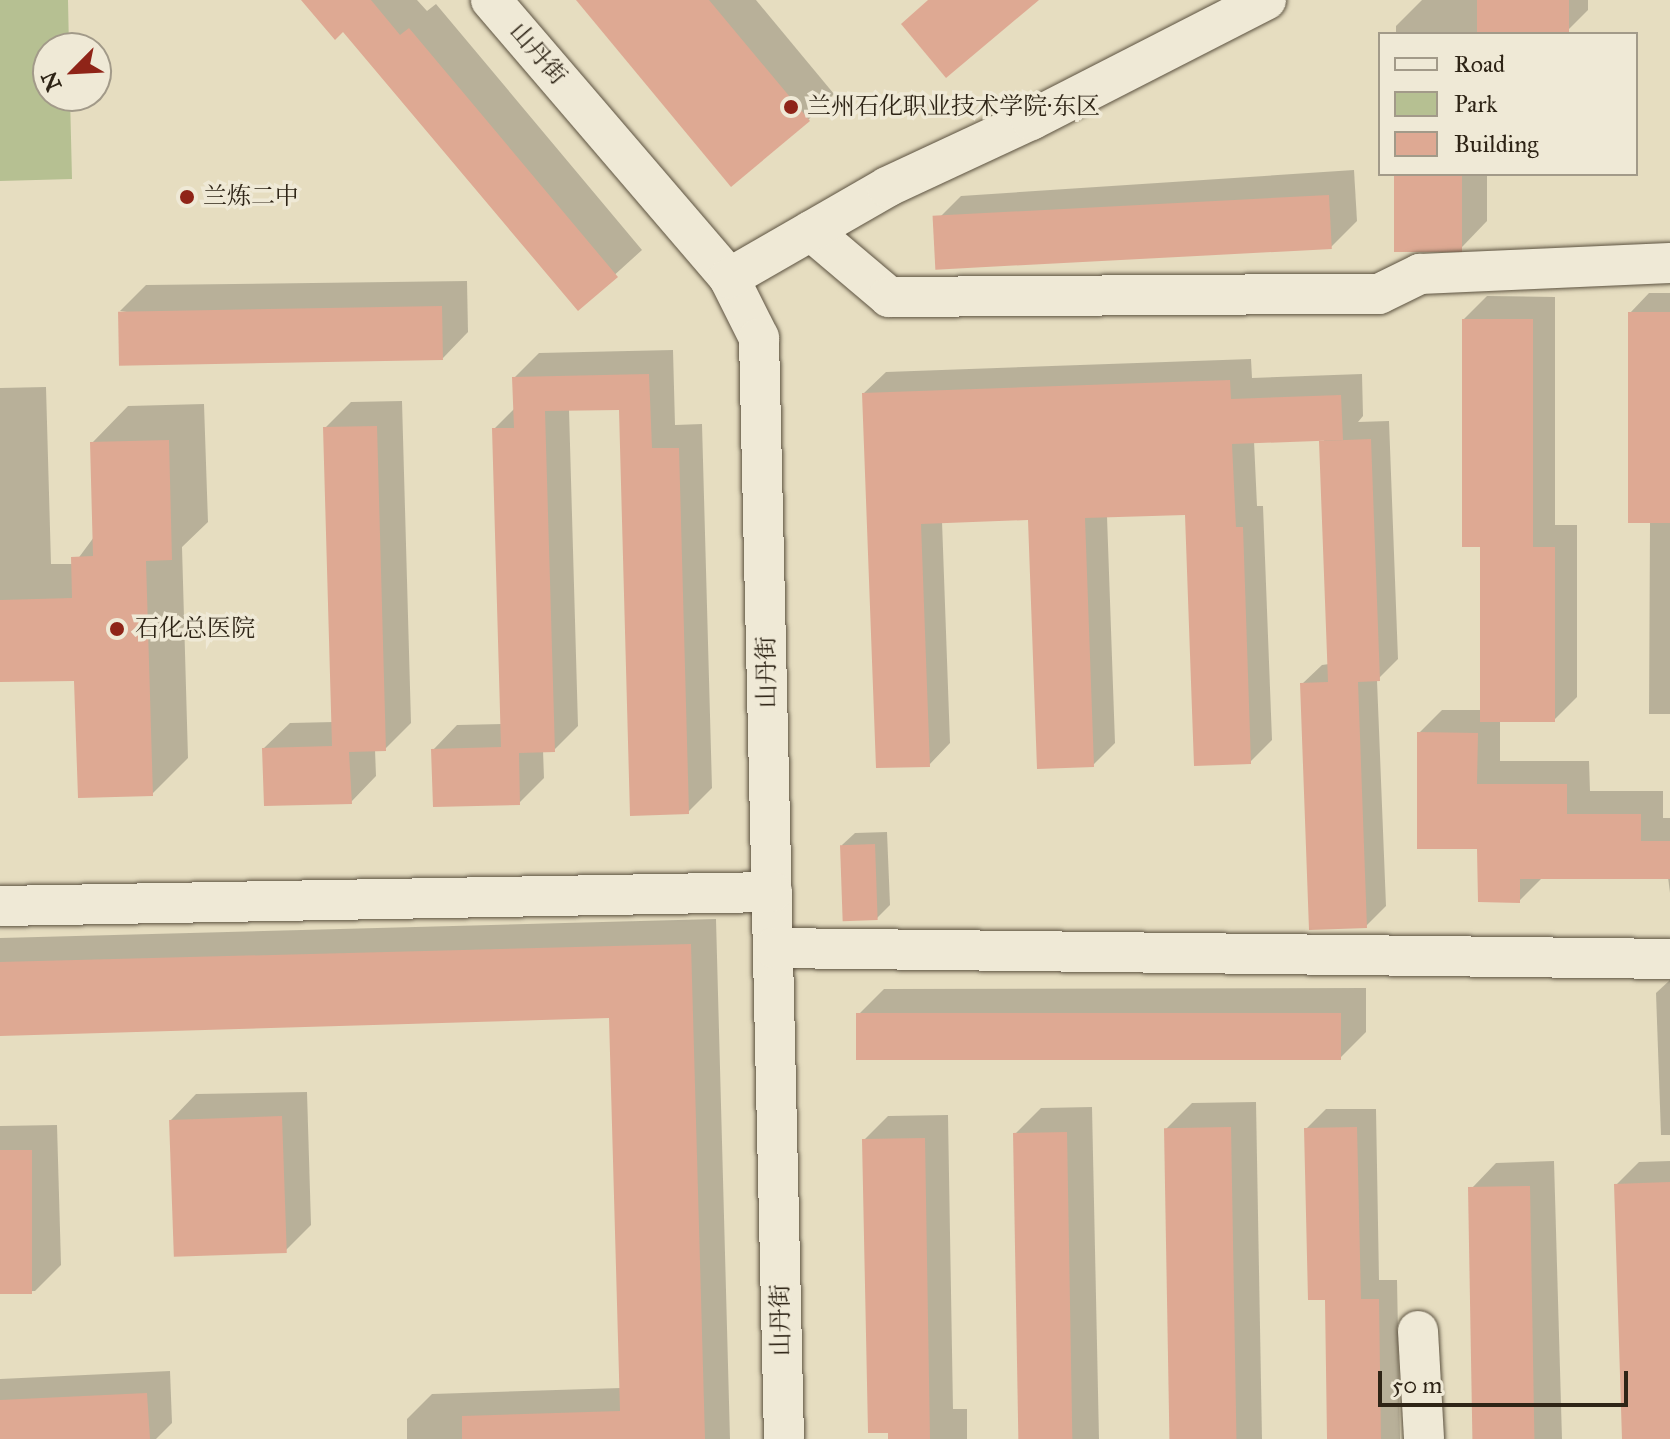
<!DOCTYPE html>
<meta charset="utf-8">
<style>
body{margin:0}
#map{position:relative;width:1670px;height:1439px;overflow:hidden;background:#e6ddc0;font-family:"IM FELL Great Primer","Noto Serif SC",serif}
div>[style]{position:absolute}
.green>*{inset:0;background:#b6c092}
.shadow>*{inset:0;background:#0003}
.building>*{inset:0;background:#dea993;transform-origin:0 0}
.roads{filter:drop-shadow(0 0 2px #5c5240) drop-shadow(0 0 2px #5c5240)}
.minor>*{height:40px;margin:-20px;padding:0 20px;transform-origin:20px;border-radius:20px;background:#efe9d6}
.dots>*{width:22px;height:22px;translate:-50% -50%;box-sizing:border-box;border:4px solid #efe9d6;border-radius:50%}
span{translate:-50% -50%;white-space:nowrap;text-align:center;line-height:1.15;-webkit-text-stroke:7px #efe9d6;paint-order:stroke}
.street-label{font-size:24px;color:#2e2416}
.poi-label{font-size:24px;color:#2e2416}
.left{translate:0 -50%;text-align:left}
.legend{position:absolute;left:1378px;top:32px;width:260px;height:144px;box-sizing:border-box;background:#efe9d6;border:2px solid #a29a89;margin:0;padding:10px 14px;list-style:none;font-size:24px;color:#2e2416}
.legend li{display:flex;align-items:center;gap:16px;height:40px}
.legend b{width:40px;border:2px solid #a29a89}
.north{position:absolute;left:32px;top:32px;width:80px;height:80px;box-sizing:border-box;background:#efe9d6;border:2px solid #a29a89;border-radius:50%;rotate:246deg;font-size:22px;font-weight:700;line-height:32px;text-align:center;color:#2e2416}
.north::after{content:'';display:block;margin:auto;width:28px;height:36px;background:#8f2418;clip-path:polygon(50% 0,100% 100%,50% 72%,0 100%)}
.scale{position:absolute;left:1378px;top:1371px;width:250px;height:36px;box-sizing:border-box;border:4px solid #2e2416;border-top:0;padding-left:10px;font-size:24px;line-height:28px;white-space:nowrap;color:#2e2416;-webkit-text-stroke:6px #efe9d6;paint-order:stroke}
</style>
<div id="map">
<div class="green">
<div style="clip-path:polygon(0 0,68px 0,69px 48px,48px 48px,48px 96px,70px 96px,72px 179px,0 181px)"></div>
</div>
<div class="shadow">
<div style="clip-path:polygon(304px 0,417px 0,427px 11px,436px 4px,642px 250px,578px 308px,344px 30px)"></div>
<div style="clip-path:polygon(579px 0,756px 0,834px 94px,808px 120px)"></div>
<div style="clip-path:polygon(1422px 0,1588px 0,1588px 10px,1568px 30px,1396px 34px,1396px 26px)"></div>
<div style="clip-path:polygon(1354px 170px,1357px 221px,1331px 247px,935px 222px,961px 196px)"></div>
<div style="clip-path:polygon(1396px 174px,1487px 174px,1487px 221px,1462px 247px)"></div>
<div style="clip-path:polygon(467px 281px,468px 332px,443px 358px,120px 311px,146px 285px)"></div>
<div style="clip-path:polygon(1649px 293px,1670px 293px,1670px 714px,1649px 714px,1650px 522px,1630px 313px)"></div>
<div style="clip-path:polygon(1487px 296px,1555px 297px,1555px 525px,1577px 525px,1577px 697px,1554px 720px,1500px 720px,1500px 761px,1589px 761px,1590px 791px,1663px 791px,1663px 818px,1670px 818px,1670px 893px,1668px 877px,1543px 877px,1519px 901px,1479px 847px,1419px 733px,1442px 710px,1482px 710px,1482px 545px,1464px 319px)"></div>
<div style="clip-path:polygon(673px 350px,675px 425px,702px 424px,712px 788px,688px 812px,621px 408px,569px 409px,578px 726px,554px 750px,543px 750px,544px 778px,519px 803px,433px 750px,457px 725px,502px 724px,494px 429px,515px 408px,514px 378px,539px 353px)"></div>
<div style="clip-path:polygon(1251px 359px,1252px 378px,1362px 374px,1363px 416px,1358px 422px,1389px 421px,1398px 659px,1377px 680px,1386px 906px,1366px 926px,1302px 684px,1322px 665px,1329px 664px,1324px 439px,1254px 441px,1257px 506px,1263px 506px,1272px 740px,1250px 762px,1187px 513px,1107px 516px,1115px 743px,1093px 765px,1030px 518px,942px 521px,950px 743px,929px 765px,864px 393px,886px 372px)"></div>
<div style="clip-path:polygon(46px 387px,51px 564px,74px 564px,94px 537px,92px 443px,128px 406px,204px 404px,208px 522px,182px 547px,188px 758px,152px 794px,76px 678px,0 680px,0 388px)"></div>
<div style="clip-path:polygon(402px 401px,411px 723px,385px 749px,375px 749px,376px 776px,351px 802px,264px 748px,290px 723px,334px 722px,325px 428px,351px 402px)"></div>
<div style="clip-path:polygon(887px 832px,890px 905px,877px 918px,842px 845px,855px 833px)"></div>
<div style="clip-path:polygon(716px 919px,730px 1439px,407px 1439px,407px 1419px,432px 1394px,621px 1388px,611px 1016px,0 1033px,0 938px)"></div>
<div style="clip-path:polygon(1670px 980px,1670px 1135px,1661px 1135px,1656px 993px)"></div>
<div style="clip-path:polygon(1366px 988px,1366px 1032px,1340px 1058px,858px 1015px,884px 989px)"></div>
<div style="clip-path:polygon(307px 1092px,311px 1225px,285px 1251px,171px 1120px,196px 1094px)"></div>
<div style="clip-path:polygon(1256px 1102px,1262px 1439px,1172px 1439px,1166px 1129px,1192px 1103px)"></div>
<div style="clip-path:polygon(1092px 1107px,1099px 1439px,1021px 1439px,1015px 1134px,1041px 1108px)"></div>
<div style="clip-path:polygon(1326px 1109px,1376px 1109px,1379px 1280px,1397px 1280px,1400px 1439px,1329px 1439px,1327px 1297px,1306px 1129px)"></div>
<div style="clip-path:polygon(948px 1115px,953px 1409px,967px 1409px,967px 1439px,890px 1439px,864px 1140px,888px 1116px)"></div>
<div style="clip-path:polygon(57px 1125px,61px 1265px,35px 1291px,0 1292px,0 1126px)"></div>
<div style="clip-path:polygon(1554px 1161px,1562px 1439px,1478px 1439px,1471px 1189px,1496px 1163px)"></div>
<div style="clip-path:polygon(1670px 1161px,1670px 1439px,1624px 1439px,1616px 1185px,1639px 1162px)"></div>
<div style="clip-path:polygon(170px 1371px,172px 1423px,156px 1439px,0 1439px,0 1379px)"></div>
</div>
<div class="building">
<div style="clip-path:polygon(301px 0,371px 0,400px 35px,409px 28px,618px 277px,578px 311px,343px 32px,335px 40px)"></div>
<div style="clip-path:polygon(576px 0,709px 0,810px 121px,731px 187px)"></div>
<div style="clip-path:polygon(928px 0,1039px 0,946px 78px,901px 24px)"></div>
<div style="left:1477px;top:0;width:92px;height:32px"></div>
<div style="left:1394px;top:174px;width:68px;height:78px"></div>
<div style="left:1329px;top:195px;width:54px;height:397px;rotate:87deg"></div>
<div style="left:442px;top:306px;width:54px;height:324px;rotate:89deg"></div>
<div style="left:1628px;top:312px;width:42px;height:211px"></div>
<div style="clip-path:polygon(1462px 319px,1533px 319px,1533px 547px,1555px 547px,1555px 722px,1480px 722px,1480px 547px,1462px 547px)"></div>
<div style="clip-path:polygon(649px 374px,652px 448px,679px 448px,689px 814px,630px 816px,619px 410px,545px 411px,555px 752px,519px 753px,520px 805px,433px 807px,431px 749px,501px 747px,492px 428px,514px 428px,512px 377px)"></div>
<div style="clip-path:polygon(1230px 380px,1231px 399px,1341px 395px,1343px 440px,1232px 444px,1236px 527px,1243px 527px,1251px 764px,1194px 766px,1185px 515px,1085px 518px,1094px 767px,1037px 769px,1028px 520px,921px 524px,930px 767px,876px 768px,862px 393px)"></div>
<div style="clip-path:polygon(377px 426px,386px 751px,349px 752px,352px 804px,264px 806px,262px 748px,332px 746px,323px 427px)"></div>
<div style="clip-path:polygon(1371px 439px,1380px 681px,1358px 682px,1367px 928px,1309px 930px,1300px 683px,1328px 682px,1319px 441px)"></div>
<div style="clip-path:polygon(169px 440px,172px 560px,146px 561px,153px 796px,78px 798px,74px 681px,0 682px,0 600px,72px 598px,71px 557px,93px 556px,90px 442px)"></div>
<div style="clip-path:polygon(1417px 732px,1478px 733px,1477px 784px,1567px 784px,1567px 814px,1641px 814px,1641px 841px,1670px 841px,1670px 879px,1520px 879px,1520px 903px,1478px 902px,1477px 849px,1417px 849px)"></div>
<div style="left:875px;top:844px;width:76px;height:35px;rotate:88deg"></div>
<div style="clip-path:polygon(691px 944px,705px 1439px,462px 1439px,462px 1416px,620px 1411px,609px 1018px,0 1036px,0 962px)"></div>
<div style="left:1341px;top:1013px;width:47px;height:485px;rotate:90deg"></div>
<div style="left:282px;top:1116px;width:137px;height:113px;rotate:88deg"></div>
<div style="left:1231px;top:1127px;width:312px;height:67px;rotate:89deg"></div>
<div style="clip-path:polygon(1357px 1127px,1361px 1299px,1379px 1299px,1381px 1439px,1327px 1439px,1325px 1300px,1308px 1300px,1304px 1128px)"></div>
<div style="left:1067px;top:1132px;width:307px;height:54px;rotate:89deg"></div>
<div style="clip-path:polygon(925px 1138px,930px 1439px,888px 1439px,888px 1433px,868px 1433px,862px 1139px)"></div>
<div style="left:0;top:1150px;width:32px;height:144px"></div>
<div style="clip-path:polygon(1670px 1182px,1670px 1439px,1622px 1439px,1614px 1184px)"></div>
<div style="left:1530px;top:1186px;width:253px;height:62px;rotate:89deg"></div>
<div style="clip-path:polygon(147px 1393px,150px 1439px,0 1439px,0 1400px)"></div>
</div>
<div class="roads">
<div class="minor">
<div style="left:491px;top:0;width:366px;rotate:49.4deg"></div>
<div style="left:729px;top:278px;width:67px;rotate:63.4deg"></div>
<div style="left:759px;top:338px;width:1101px;rotate:88.7deg"></div>
<div style="left:811px;top:231px;width:102px;rotate:40.2deg"></div>
<div style="left:889px;top:297px;width:490px;rotate:-0.4deg"></div>
<div style="left:1379px;top:294px;width:46px;rotate:-26deg"></div>
<div style="left:1420px;top:274px;width:250px;rotate:-2.5deg"></div>
<div style="left:729px;top:278px;width:182px;rotate:-29.9deg"></div>
<div style="left:887px;top:187px;width:159px;rotate:-25deg"></div>
<div style="left:1031px;top:120px;width:264px;rotate:-27.1deg"></div>
<div style="left:0;top:906px;width:772px;rotate:-1.04deg"></div>
<div style="left:774px;top:948px;width:896px;rotate:0.7deg"></div>
<div style="left:1418px;top:1331px;width:108px;rotate:86.8deg"></div>
</div>
</div>
<div class="dots">
<div style="left:791px;top:107px;background:#8f2418"></div>
<div style="left:187px;top:197px;background:#8f2418"></div>
<div style="left:117px;top:629px;background:#8f2418"></div>
</div>
<div class="street-label">
<span style="left:538px;top:54px;rotate:49deg">山丹街</span>
<span style="left:767px;top:672px;rotate:-91deg">山丹街</span>
<span style="left:781px;top:1320px;rotate:-91deg">山丹街</span>
</div>
<div class="poi-label">
<span class="left" style="left:807px;top:107px">兰州石化职业技术学院·东区</span>
<span class="left" style="left:203px;top:197px">兰炼二中</span>
<span class="left" style="left:135px;top:629px">石化总医院</span>
</div>
<ul class="legend">
<li><b style="height:10px;background:#efe9d6"></b>Road</li>
<li><b style="height:22px;background:#b6c092"></b>Park</li>
<li><b style="height:22px;background:#dea993"></b>Building</li>
</ul>
<div class="north">N</div>
<div class="scale">50 m</div>
</div>
